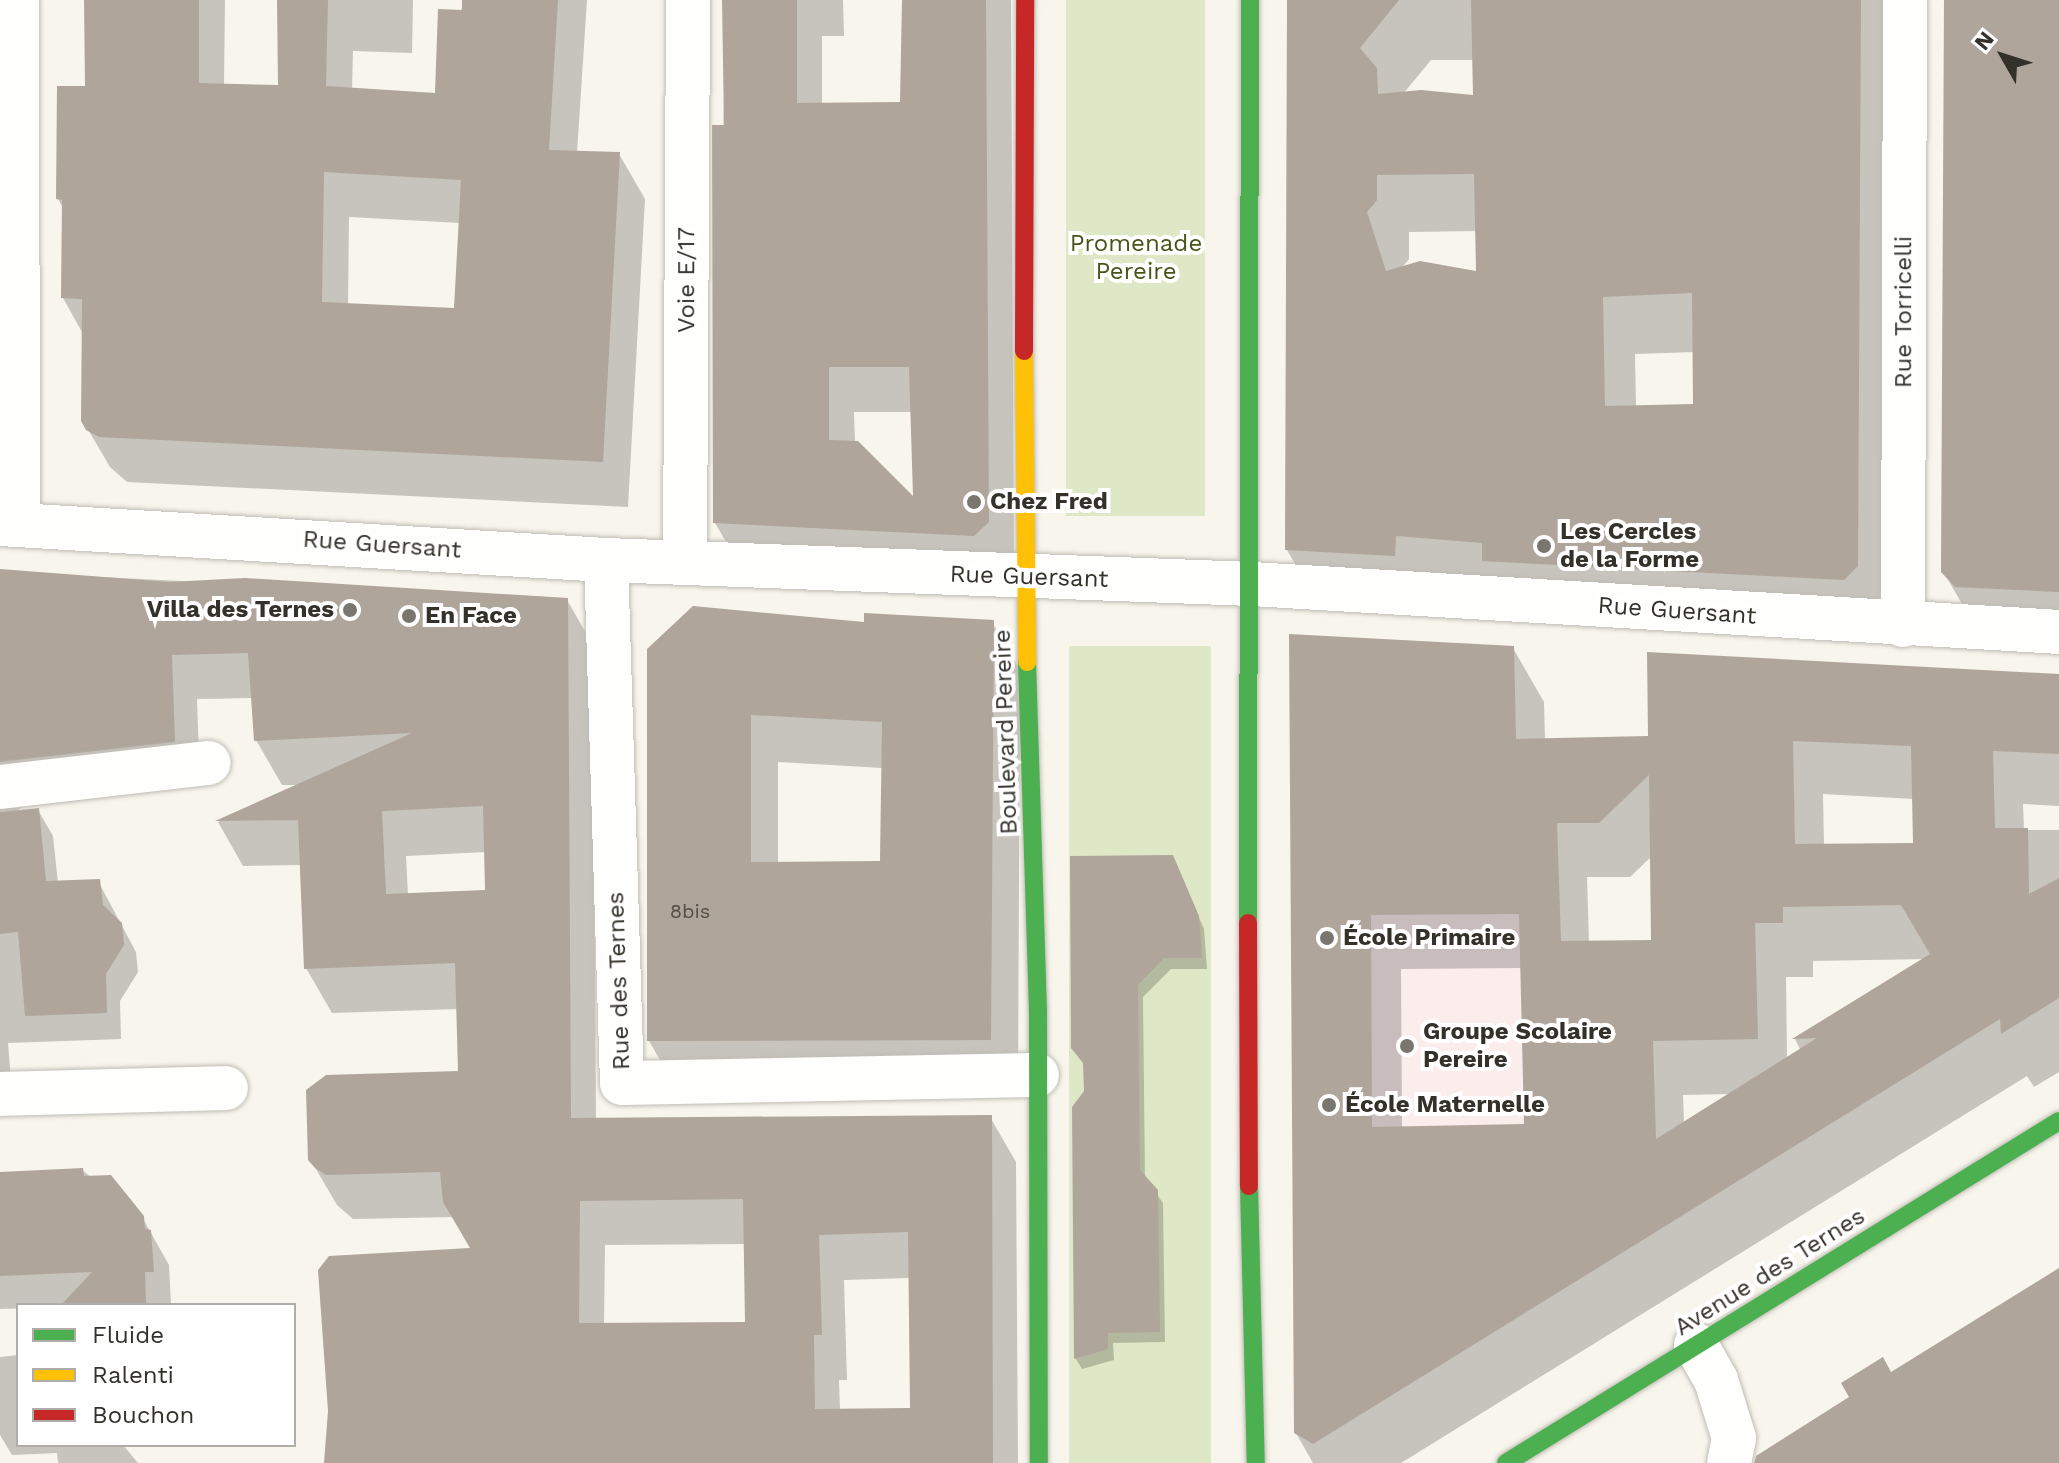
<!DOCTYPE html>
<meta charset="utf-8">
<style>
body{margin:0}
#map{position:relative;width:2059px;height:1463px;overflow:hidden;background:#f8f5ec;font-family:"Work Sans",sans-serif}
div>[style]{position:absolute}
.education>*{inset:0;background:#fbedeb}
.green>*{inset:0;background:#dfe8c6;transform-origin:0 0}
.shadow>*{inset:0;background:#0003}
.building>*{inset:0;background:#afa59a}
.roads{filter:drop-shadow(0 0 2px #bfbcb5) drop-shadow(0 0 2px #bfbcb5)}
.street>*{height:44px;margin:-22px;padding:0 22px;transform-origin:22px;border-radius:22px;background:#fefefc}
.fast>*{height:18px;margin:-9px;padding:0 9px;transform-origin:9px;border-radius:9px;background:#4caf50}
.slow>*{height:18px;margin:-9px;padding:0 9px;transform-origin:9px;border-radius:9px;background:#ffc107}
.jam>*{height:18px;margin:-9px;padding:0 9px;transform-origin:9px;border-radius:9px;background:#c62828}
.dots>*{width:22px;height:22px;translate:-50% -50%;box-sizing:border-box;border:4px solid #fff;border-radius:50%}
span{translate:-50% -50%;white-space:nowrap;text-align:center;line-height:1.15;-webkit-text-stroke:8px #fff;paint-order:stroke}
.number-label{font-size:20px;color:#534e47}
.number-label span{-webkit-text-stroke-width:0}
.park-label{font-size:24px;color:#455618}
.street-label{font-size:24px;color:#34312b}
.poi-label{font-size:24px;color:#34312b;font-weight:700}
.left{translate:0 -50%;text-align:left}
.right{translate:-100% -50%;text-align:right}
.legend{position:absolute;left:16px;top:1303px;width:280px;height:144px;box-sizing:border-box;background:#fff;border:2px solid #aeadaa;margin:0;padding:10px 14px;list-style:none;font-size:24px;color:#34312b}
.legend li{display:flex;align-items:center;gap:16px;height:40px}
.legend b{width:40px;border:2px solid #aeadaa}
.north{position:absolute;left:1963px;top:16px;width:80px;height:80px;-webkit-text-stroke:6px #fff;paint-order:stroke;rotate:309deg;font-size:22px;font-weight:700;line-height:32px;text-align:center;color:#34312b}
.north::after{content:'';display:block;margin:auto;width:28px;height:36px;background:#34312b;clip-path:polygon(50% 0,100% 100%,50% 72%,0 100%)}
</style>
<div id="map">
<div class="education">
<div style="clip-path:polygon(1517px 813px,1524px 1147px,1373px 1150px,1291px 820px)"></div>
</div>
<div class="green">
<div style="left:1066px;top:0;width:139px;height:516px"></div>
<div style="left:1069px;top:646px;width:142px;height:817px"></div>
</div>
<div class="shadow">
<div style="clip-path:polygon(evenodd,88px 0,225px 0,224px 86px,281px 87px,279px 0,413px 0,412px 53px,353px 51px,352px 90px,437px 95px,464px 0,587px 0,577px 153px,619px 154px,645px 199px,628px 507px,127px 482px,110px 467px,83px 421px,83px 334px,63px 298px,64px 210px,58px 199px,87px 88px,88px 0,349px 217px,460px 223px,455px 310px,348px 305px,349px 217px)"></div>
<div style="clip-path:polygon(evenodd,726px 0,843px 0,844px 36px,822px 36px,822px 105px,902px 104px,905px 0,1011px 0,1014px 568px,742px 569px,715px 523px,726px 0,854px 412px,912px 412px,915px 501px,855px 442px,854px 412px)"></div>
<div style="clip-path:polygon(evenodd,1288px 0,1891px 0,1891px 625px,1321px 608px,1287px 550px,1288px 0,1431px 60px,1474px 60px,1475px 97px,1403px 94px,1431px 60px,1288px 0,1477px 231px,1478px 273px,1401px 269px,1409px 259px,1409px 232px,1477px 231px,1288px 0,1695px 352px,1695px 406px,1636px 407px,1635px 354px,1695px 352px)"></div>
<div style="clip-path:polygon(1948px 0,2059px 0,2059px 648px,1977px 630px,1943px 571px)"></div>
<div style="clip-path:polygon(evenodd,0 572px,567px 600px,593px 645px,596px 1120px,990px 1117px,1016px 1162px,1018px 1463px,327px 1463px,473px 1250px,454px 1217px,353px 1219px,337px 1205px,310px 1159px,460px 1073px,458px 1009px,332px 1013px,306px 968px,302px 865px,243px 866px,218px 822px,302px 785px,282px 785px,256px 740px,253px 698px,197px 699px,200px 786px,23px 807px,15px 812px,38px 810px,53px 836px,58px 883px,98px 881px,136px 952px,138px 972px,120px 1001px,121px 1039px,8px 1043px,12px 1092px,0 1093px,0 572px,486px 852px,487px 892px,408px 895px,406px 856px,486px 852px,0 572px,746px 1244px,747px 1324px,604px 1325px,605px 1245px,746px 1244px,0 572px,910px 1278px,912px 1410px,840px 1411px,839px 1380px,847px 1380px,844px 1280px,910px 1278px)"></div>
<div style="clip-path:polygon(evenodd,992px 622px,1020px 670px,1018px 1087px,677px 1089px,649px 1041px,649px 649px,866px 624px,992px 622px,778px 762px,883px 768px,882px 863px,778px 863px,778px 762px)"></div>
<div style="clip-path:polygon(evenodd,1291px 636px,1513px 648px,1544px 702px,1545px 740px,1650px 738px,2059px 676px,2059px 806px,2023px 804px,2024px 830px,2059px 830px,2059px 1072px,2034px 1087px,2027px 1076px,1401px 1463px,1313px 1463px,1296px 1433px,1291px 636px,1823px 794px,1914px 799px,1915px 845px,1824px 845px,1823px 794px,1291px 636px,1652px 856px,1654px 942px,1589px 943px,1587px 877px,1630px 877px,1652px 856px,1291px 636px,1927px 959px,1795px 1039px,1801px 1051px,1787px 1059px,1786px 977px,1813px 977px,1813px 961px,1927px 959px,1291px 636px,1522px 968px,1526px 1126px,1402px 1129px,1401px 969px,1522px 968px,1291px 636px,1732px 1094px,1684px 1124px,1683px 1095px,1732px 1094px)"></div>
<div style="clip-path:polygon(1178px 869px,1204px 929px,1207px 969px,1171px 969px,1143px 997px,1145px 1178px,1163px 1203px,1165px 1342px,1113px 1343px,1114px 1360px,1082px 1369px,1076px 1359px,1074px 1108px,1086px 1092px,1085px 1066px,1073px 1048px)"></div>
<div style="clip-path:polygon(82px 1170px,142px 1217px,169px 1265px,171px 1304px,0 1309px,0 1174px)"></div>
<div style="clip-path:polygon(18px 1355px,18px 1445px,123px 1445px,138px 1463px,58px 1463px,57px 1453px,12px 1455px,0 1435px,0 1357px)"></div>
</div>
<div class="building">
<div style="clip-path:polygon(evenodd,84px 0,199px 0,199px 83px,278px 85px,277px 0,328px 0,326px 86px,435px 93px,438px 9px,462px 10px,462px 0,558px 0,549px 150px,620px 152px,603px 462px,99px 437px,86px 430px,81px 421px,82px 299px,61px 298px,62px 200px,56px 199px,57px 86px,85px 86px,84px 0,324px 172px,461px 180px,454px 308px,322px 302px,324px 172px)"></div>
<div style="clip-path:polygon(evenodd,722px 0,797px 0,797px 103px,900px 102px,902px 0,986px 0,989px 522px,974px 536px,713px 523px,712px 125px,724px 125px,722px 0,829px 367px,909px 367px,913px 496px,858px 441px,829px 440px,829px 367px)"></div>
<div style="clip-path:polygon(evenodd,1287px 0,1399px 0,1360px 48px,1377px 68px,1378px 94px,1421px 90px,1473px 95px,1471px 0,1861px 0,1858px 566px,1844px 580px,1482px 561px,1482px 543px,1396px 536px,1395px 556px,1285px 550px,1287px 0,1474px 174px,1476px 271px,1420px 261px,1386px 271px,1367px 212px,1377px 200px,1377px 175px,1474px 174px,1287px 0,1692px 293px,1693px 404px,1605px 406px,1603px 297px,1692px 293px)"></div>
<div style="clip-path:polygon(1944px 0,2059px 0,2059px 592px,1955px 587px,1941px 572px)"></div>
<div style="clip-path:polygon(evenodd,0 569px,169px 582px,245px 578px,568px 598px,571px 1118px,992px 1115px,993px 1463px,324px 1463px,328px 1411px,318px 1270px,329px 1256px,470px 1248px,443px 1202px,440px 1172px,326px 1175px,315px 1168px,308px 1160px,306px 1090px,326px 1075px,458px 1071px,455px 963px,304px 969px,298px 820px,215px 821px,412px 733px,254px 741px,248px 653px,172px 655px,175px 742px,0 762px,0 569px,483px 806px,485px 890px,386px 894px,382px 811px,483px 806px,0 569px,743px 1199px,745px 1322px,579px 1323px,580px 1201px,743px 1199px,0 569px,908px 1232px,910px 1408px,815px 1409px,814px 1335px,822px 1335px,819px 1235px,908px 1232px)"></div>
<div style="clip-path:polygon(evenodd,693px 606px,864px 622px,864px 613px,994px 620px,991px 1040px,647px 1041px,647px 649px,693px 606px,751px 715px,882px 722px,880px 861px,751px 862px,751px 715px)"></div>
<div style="clip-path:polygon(evenodd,1289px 634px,1514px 646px,1516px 739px,1648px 736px,1647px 652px,2059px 674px,2059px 754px,1993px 751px,1995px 828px,2028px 828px,2029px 894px,2059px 878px,2059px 998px,2001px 1034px,2000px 1019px,1313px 1444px,1294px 1433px,1289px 634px,1793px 741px,1911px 746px,1913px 843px,1795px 844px,1793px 741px,1289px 634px,1649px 775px,1651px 940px,1561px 941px,1557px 823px,1599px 823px,1649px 775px,1289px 634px,1901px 905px,1930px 954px,1792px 1039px,1817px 1038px,1656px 1139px,1653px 1041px,1758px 1039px,1755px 923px,1783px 923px,1783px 907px,1901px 905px,1289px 634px,1519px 914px,1524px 1124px,1372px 1127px,1371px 915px,1519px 914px)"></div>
<div style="clip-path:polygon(39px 808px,46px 881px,100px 879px,103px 905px,122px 923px,124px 945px,106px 974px,107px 1013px,25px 1016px,18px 932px,0 934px,0 812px)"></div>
<div style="clip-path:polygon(1173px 855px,1199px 916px,1202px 958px,1164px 958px,1138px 985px,1140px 1170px,1158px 1190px,1160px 1332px,1108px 1333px,1108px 1349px,1074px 1359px,1072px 1107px,1084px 1091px,1083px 1063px,1071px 1048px,1070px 856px)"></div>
<div style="clip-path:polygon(83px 1168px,84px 1176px,111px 1175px,144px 1216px,145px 1229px,151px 1230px,154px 1272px,145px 1272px,146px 1305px,61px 1305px,92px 1272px,0 1276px,0 1172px)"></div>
<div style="clip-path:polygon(2059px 1268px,2059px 1463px,1754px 1463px,1756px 1456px,1849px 1397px,1841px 1383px,1883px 1357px,1891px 1372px)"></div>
</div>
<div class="roads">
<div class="street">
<div style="left:17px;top:0;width:523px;rotate:89.89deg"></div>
<div style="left:0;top:524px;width:607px;rotate:3.4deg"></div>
<div style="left:606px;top:560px;width:646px;rotate:2.13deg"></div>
<div style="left:1252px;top:584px;width:808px;rotate:3.4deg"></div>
<div style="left:606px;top:560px;width:523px;rotate:88.25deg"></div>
<div style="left:622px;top:1083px;width:415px;rotate:-1.1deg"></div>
<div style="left:685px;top:560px;width:560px;rotate:-89.69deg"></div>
<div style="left:1903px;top:625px;width:625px;rotate:-89.82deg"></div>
<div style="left:0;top:787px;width:210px;rotate:-6.6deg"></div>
<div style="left:0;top:1094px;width:226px;rotate:-1.5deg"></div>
<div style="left:1696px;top:1345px;width:40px;rotate:60.3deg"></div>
<div style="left:1716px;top:1380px;width:61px;rotate:72.8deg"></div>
<div style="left:1734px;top:1438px;width:25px;rotate:101deg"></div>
</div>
<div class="fast">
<div style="left:1027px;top:662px;width:348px;rotate:88.2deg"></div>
<div style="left:1038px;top:1010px;width:453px;rotate:89.9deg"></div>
<div style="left:1248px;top:923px;width:923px;rotate:-89.88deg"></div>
<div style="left:1249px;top:1186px;width:277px;rotate:88.6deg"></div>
<div style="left:1506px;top:1463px;width:650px;rotate:-31.73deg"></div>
</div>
<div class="slow">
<div style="left:1024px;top:351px;width:311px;rotate:89.4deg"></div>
</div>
<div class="jam">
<div style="left:1024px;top:351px;width:351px;rotate:-89.8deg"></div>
<div style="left:1248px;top:923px;width:263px;rotate:89.8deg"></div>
</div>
</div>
<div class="dots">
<div style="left:974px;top:502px;background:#79766f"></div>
<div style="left:1544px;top:546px;background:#79766f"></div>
<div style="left:350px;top:610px;background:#79766f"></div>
<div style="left:409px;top:616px;background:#79766f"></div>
<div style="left:1327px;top:938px;background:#79766f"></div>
<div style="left:1407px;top:1046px;background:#79766f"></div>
<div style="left:1329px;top:1105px;background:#79766f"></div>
</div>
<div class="number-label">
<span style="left:690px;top:911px">8bis</span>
</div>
<div class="park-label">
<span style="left:1136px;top:258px">Promenade<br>Pereire</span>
</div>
<div class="street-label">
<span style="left:687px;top:280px;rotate:-90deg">Voie E/17</span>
<span style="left:1904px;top:312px;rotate:-90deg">Rue Torricelli</span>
<span style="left:382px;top:545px;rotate:4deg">Rue Guersant</span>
<span style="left:1029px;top:577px;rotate:2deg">Rue Guersant</span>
<span style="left:1677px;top:611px;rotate:4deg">Rue Guersant</span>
<span style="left:1006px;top:732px;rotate:-92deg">Boulevard Pereire</span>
<span style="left:619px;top:981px;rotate:-92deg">Rue des Ternes</span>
<span style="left:1770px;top:1272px;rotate:-32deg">Avenue des Ternes</span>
</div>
<div class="poi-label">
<span class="left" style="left:990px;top:502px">Chez Fred</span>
<span class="left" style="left:1560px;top:546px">Les Cercles<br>de la Forme</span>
<span class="right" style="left:334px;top:610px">Villa des Ternes</span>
<span class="left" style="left:425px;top:616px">En Face</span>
<span class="left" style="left:1343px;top:938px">École Primaire</span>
<span class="left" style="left:1423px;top:1046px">Groupe Scolaire<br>Pereire</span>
<span class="left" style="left:1345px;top:1105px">École Maternelle</span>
</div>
<ul class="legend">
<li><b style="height:10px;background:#4caf50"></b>Fluide</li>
<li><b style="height:10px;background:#ffc107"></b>Ralenti</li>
<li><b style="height:10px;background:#c62828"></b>Bouchon</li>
</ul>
<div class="north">N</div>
</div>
